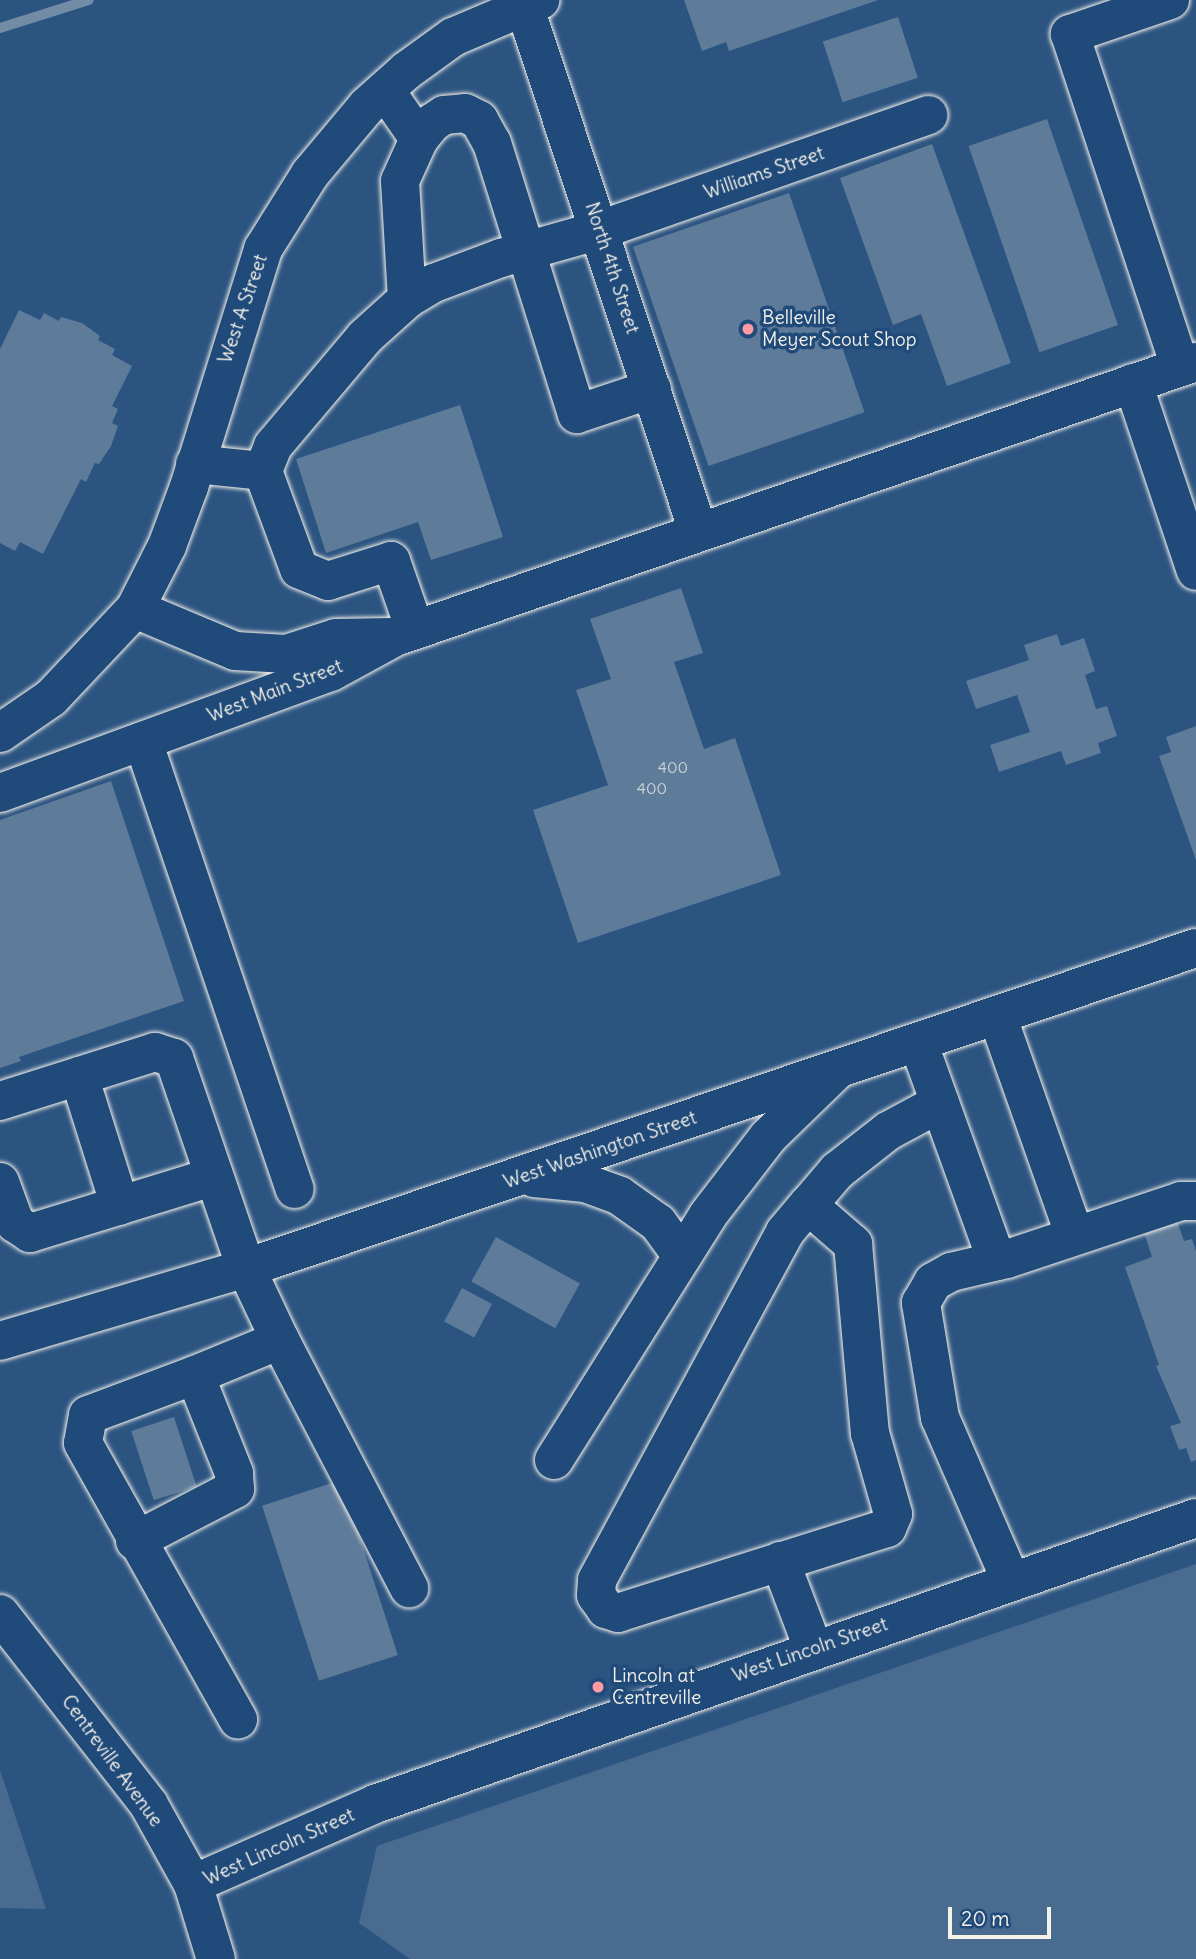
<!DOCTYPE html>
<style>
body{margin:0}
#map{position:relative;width:1196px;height:1959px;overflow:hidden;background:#2c5481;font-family:Delius,sans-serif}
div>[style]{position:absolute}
.green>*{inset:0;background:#496b90}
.stream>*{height:10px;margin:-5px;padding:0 5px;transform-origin:5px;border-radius:5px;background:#738ca6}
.building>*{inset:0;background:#5e7b9a;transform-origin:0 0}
.roads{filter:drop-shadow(0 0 2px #f4f1e8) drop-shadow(0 0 2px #f4f1e8)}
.minor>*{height:38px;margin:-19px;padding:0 19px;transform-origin:19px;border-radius:19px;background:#1f4a7a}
.major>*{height:38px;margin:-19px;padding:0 19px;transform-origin:19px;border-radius:19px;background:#1f4a7a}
.dots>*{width:19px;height:19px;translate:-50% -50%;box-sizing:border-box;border:4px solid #1f4a7a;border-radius:50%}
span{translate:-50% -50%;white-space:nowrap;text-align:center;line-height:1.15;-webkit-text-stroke:7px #1f4a7a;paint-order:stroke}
.number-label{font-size:16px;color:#ced4d4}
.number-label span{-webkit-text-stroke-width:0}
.street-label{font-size:19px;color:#f4f1e8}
.poi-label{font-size:19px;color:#f4f1e8}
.left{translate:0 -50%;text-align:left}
.scale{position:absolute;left:948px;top:1907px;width:103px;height:32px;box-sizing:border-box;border:4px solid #f4f1e8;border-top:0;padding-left:9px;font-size:21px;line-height:24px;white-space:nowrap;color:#f4f1e8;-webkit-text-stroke:5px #1f4a7a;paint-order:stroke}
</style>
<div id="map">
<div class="green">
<div style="clip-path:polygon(1196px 1564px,1196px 1959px,410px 1959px,359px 1923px,377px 1846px)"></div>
<div style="clip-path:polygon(0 1770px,46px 1909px,0 1908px)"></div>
</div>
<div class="stream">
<div style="left:0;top:28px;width:93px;rotate:-17.5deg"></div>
</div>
<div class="building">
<div style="clip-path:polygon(684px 0,878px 0,729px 51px,726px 42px,702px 51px)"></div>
<div style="left:898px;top:17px;width:64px;height:79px;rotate:72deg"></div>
<div style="left:1047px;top:119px;width:218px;height:83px;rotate:71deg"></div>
<div style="clip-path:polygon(932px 144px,1011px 363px,947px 386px,921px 314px,893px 325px,840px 178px)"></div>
<div style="left:789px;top:193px;width:232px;height:165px;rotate:71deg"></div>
<div style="clip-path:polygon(19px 310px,40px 320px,44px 313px,59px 321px,61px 317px,82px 323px,100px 336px,98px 340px,115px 349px,112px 355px,132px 366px,112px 406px,118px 409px,112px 423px,118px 426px,111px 446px,99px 464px,95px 463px,86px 482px,81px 479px,43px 554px,20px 542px,15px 551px,0 543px,0 349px)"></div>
<div style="clip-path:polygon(460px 405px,503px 537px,431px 560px,418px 522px,326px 553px,296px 459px)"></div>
<div style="clip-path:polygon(681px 588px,703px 653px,674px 662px,704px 749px,735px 738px,781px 875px,578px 943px,533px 810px,608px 785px,576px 690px,611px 679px,590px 619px)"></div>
<div style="clip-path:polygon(1057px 634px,1061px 646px,1084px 638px,1095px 671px,1085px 675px,1096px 709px,1107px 706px,1117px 736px,1098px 743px,1101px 753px,1066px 765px,1061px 751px,999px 772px,990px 745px,1030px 732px,1017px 695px,976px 709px,966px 681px,1029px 660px,1024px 645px)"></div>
<div style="clip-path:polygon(1196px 726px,1196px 860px,1159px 756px,1171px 752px,1166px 737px)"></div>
<div style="clip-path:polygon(111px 781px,184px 1001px,19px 1057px,21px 1061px,0 1068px,0 820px)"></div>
<div style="clip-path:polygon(1177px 1221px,1184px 1241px,1192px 1239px,1196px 1251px,1196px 1460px,1191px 1462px,1186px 1448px,1179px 1450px,1170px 1426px,1181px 1423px,1156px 1366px,1159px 1365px,1125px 1267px,1152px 1257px,1144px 1232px)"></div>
<div style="left:496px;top:1237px;width:96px;height:51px;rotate:29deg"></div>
<div style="left:462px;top:1288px;width:34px;height:38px;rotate:28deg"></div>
<div style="left:174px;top:1417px;width:73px;height:45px;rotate:72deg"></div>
<div style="left:341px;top:1480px;width:184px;height:83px;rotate:72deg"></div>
</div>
<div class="roads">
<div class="minor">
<div style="left:1170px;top:0;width:106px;rotate:161.2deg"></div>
<div style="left:1070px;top:34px;width:351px;rotate:71.7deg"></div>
<div style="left:524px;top:5px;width:554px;rotate:71.7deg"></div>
<div style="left:385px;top:90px;width:60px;rotate:55.2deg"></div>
<div style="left:407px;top:299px;width:118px;rotate:-93.4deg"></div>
<div style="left:400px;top:181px;width:46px;rotate:-65.7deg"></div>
<div style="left:419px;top:139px;width:21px;rotate:-51deg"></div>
<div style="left:432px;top:123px;width:14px;rotate:-34deg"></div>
<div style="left:444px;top:115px;width:21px;rotate:-5deg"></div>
<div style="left:465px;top:113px;width:16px;rotate:27deg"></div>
<div style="left:479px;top:120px;width:26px;rotate:61deg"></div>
<div style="left:492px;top:143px;width:284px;rotate:72.6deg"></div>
<div style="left:577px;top:414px;width:79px;rotate:-18.4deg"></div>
<div style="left:1133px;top:383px;width:198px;rotate:71.5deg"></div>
<div style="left:195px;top:464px;width:68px;rotate:5.9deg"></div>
<div style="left:135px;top:609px;width:108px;rotate:22.8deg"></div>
<div style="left:235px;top:651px;width:51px;rotate:3.4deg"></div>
<div style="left:286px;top:654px;width:52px;rotate:-17.7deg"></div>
<div style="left:336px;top:638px;width:54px;rotate:-1.1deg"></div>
<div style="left:415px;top:630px;width:73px;rotate:-109.2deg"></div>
<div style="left:391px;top:561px;width:66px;rotate:162.4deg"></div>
<div style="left:328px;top:581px;width:31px;rotate:-158deg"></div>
<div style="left:299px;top:569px;width:104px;rotate:-110.2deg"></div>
<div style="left:263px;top:471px;width:27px;rotate:-68deg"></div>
<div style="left:273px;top:446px;width:143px;rotate:-49.8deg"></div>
<div style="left:365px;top:337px;width:57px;rotate:-42.1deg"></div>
<div style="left:407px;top:299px;width:31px;rotate:-31deg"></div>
<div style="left:434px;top:283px;width:72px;rotate:-20.5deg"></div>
<div style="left:501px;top:258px;width:103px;rotate:-15.8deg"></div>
<div style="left:600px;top:230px;width:348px;rotate:-19.3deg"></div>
<div style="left:143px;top:741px;width:473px;rotate:71.3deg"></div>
<div style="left:0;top:793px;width:352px;rotate:-20.1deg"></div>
<div style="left:331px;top:672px;width:73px;rotate:-28.7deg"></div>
<div style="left:395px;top:637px;width:847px;rotate:-18.95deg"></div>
<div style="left:997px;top:1015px;width:234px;rotate:70.6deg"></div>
<div style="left:918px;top:1042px;width:233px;rotate:70.2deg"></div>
<div style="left:79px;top:1076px;width:136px;rotate:72.5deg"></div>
<div style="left:0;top:1101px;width:163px;rotate:-17.5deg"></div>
<div style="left:155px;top:1052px;width:20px;rotate:18deg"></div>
<div style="left:174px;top:1058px;width:222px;rotate:71.1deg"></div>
<div style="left:246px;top:1268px;width:80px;rotate:64.7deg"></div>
<div style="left:0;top:1182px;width:44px;rotate:69.9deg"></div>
<div style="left:15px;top:1223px;width:18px;rotate:34deg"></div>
<div style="left:30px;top:1233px;width:190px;rotate:-17.1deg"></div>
<div style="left:808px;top:1205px;width:60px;rotate:40.9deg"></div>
<div style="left:853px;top:1244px;width:190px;rotate:84.9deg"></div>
<div style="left:870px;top:1433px;width:84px;rotate:74.1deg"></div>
<div style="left:893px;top:1514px;width:15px;rotate:113deg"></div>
<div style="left:887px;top:1528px;width:282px;rotate:162.5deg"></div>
<div style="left:618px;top:1613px;width:13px;rotate:-162deg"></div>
<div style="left:606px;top:1609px;width:17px;rotate:-126deg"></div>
<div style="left:596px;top:1595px;width:15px;rotate:-86deg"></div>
<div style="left:597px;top:1580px;width:396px;rotate:-61.6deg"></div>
<div style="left:785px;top:1232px;width:35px;rotate:-50deg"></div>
<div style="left:808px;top:1205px;width:45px;rotate:-49.5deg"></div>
<div style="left:837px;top:1171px;width:65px;rotate:-38.1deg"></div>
<div style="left:888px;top:1131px;width:59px;rotate:-28.3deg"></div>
<div style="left:195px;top:1375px;width:114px;rotate:159.5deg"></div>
<div style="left:88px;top:1415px;width:28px;rotate:100deg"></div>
<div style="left:83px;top:1443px;width:317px;rotate:60.7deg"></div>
<div style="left:554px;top:1460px;width:289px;rotate:-57.8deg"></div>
<div style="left:708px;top:1215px;width:98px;rotate:-52.4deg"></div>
<div style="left:768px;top:1137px;width:98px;rotate:-44.2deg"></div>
<div style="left:135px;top:1541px;width:113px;rotate:-27.5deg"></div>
<div style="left:235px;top:1489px;width:16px;rotate:-94deg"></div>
<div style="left:234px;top:1473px;width:105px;rotate:-111.7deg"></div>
<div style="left:195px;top:1375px;width:92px;rotate:-22.4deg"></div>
<div style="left:280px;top:1340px;width:280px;rotate:62.5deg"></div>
<div style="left:780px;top:1561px;width:93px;rotate:69.2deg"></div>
<div style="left:1011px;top:1581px;width:178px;rotate:-113.5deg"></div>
<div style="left:940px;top:1418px;width:117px;rotate:-99.4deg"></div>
<div style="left:921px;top:1303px;width:24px;rotate:-60deg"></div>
<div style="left:933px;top:1282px;width:21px;rotate:-29deg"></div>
<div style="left:951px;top:1272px;width:57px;rotate:-13.1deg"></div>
<div style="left:1007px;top:1259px;width:183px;rotate:-18.4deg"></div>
<div style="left:1181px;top:1201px;width:15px"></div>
<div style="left:193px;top:1884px;width:199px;rotate:-23.7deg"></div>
<div style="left:375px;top:1804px;width:869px;rotate:-19.21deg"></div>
</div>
<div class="major">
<div style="left:0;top:733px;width:62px;rotate:-34.5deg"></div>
<div style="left:51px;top:698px;width:122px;rotate:-46.7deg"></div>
<div style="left:135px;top:609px;width:71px;rotate:-63.1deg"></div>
<div style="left:167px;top:546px;width:63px;rotate:-69.6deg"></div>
<div style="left:189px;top:487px;width:249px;rotate:-72.7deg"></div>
<div style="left:263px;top:249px;width:89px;rotate:-57.9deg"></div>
<div style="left:310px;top:174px;width:89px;rotate:-50deg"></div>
<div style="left:367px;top:106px;width:52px;rotate:-41.9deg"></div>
<div style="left:406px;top:71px;width:58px;rotate:-35.9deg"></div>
<div style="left:453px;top:37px;width:95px;rotate:-23deg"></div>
<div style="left:534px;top:1178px;width:51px;rotate:5.6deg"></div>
<div style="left:585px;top:1183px;width:37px;rotate:20deg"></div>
<div style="left:620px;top:1196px;width:47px;rotate:35.4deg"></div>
<div style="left:658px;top:1223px;width:41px;rotate:54deg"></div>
<div style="left:0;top:1341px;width:257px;rotate:-16.5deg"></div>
<div style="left:246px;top:1268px;width:1002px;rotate:-18.62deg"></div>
<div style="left:0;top:1614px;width:242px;rotate:52deg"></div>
<div style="left:149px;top:1805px;width:90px;rotate:60.9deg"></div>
<div style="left:193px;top:1884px;width:78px;rotate:73deg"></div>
</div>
</div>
<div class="dots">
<div style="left:748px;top:329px;background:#ff9aa2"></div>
<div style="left:598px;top:1687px;background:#ff9aa2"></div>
</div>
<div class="number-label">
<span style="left:673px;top:767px">400</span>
<span style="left:652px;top:788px">400</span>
</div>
<div class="street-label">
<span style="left:764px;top:173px;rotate:-19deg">Williams Street</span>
<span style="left:612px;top:268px;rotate:72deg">North 4th Street</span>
<span style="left:243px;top:309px;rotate:-71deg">West A Street</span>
<span style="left:275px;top:691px;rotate:-21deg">West Main Street</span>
<span style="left:600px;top:1150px;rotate:-19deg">West Washington Street</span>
<span style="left:810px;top:1650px;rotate:-19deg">West Lincoln Street</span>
<span style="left:112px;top:1761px;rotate:54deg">Centreville Avenue</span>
<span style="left:279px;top:1847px;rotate:-24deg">West Lincoln Street</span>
</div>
<div class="poi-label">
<span class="left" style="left:762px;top:329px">Belleville<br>Meyer Scout Shop</span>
<span class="left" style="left:612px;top:1687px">Lincoln at<br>Centreville</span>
</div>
<div class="scale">20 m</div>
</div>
